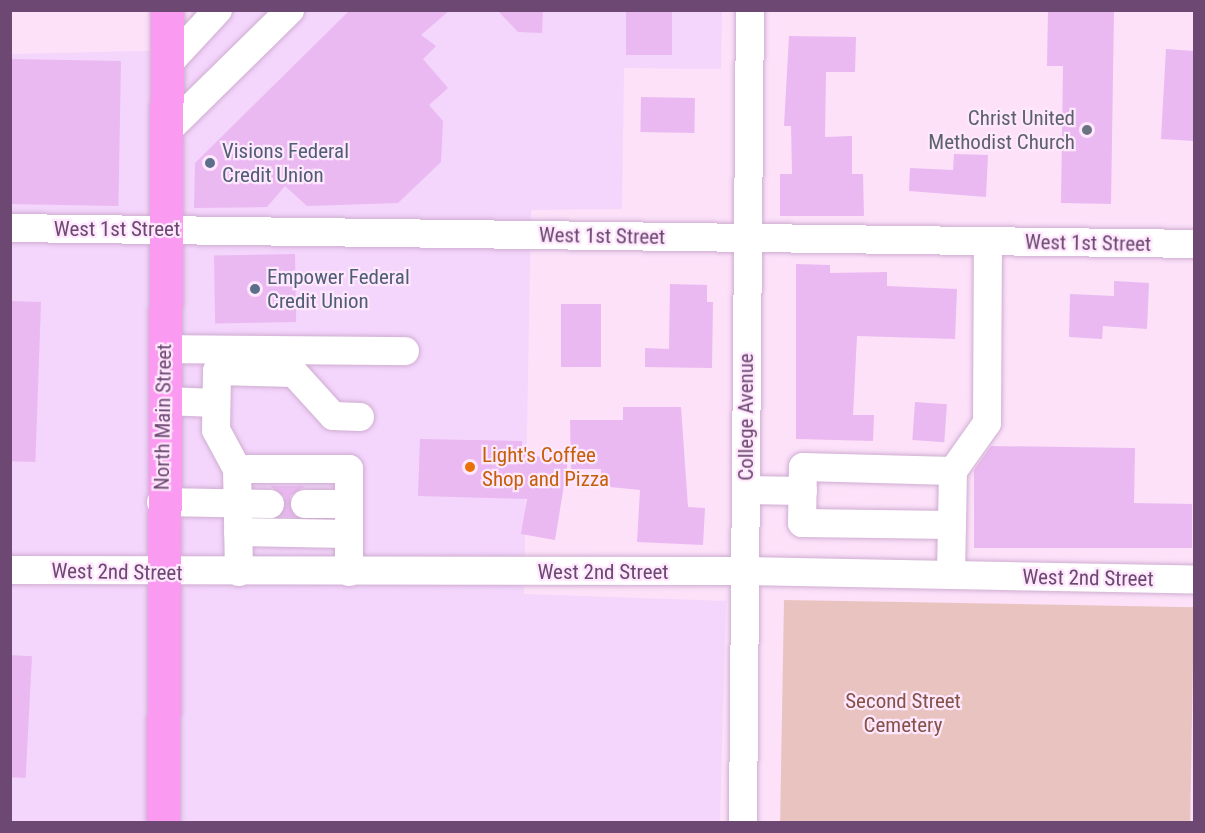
<!DOCTYPE html>
<style>
body{margin:0}
#map{position:relative;width:1205px;height:833px;overflow:hidden;background:#fce1f9;font-family:"Roboto Condensed",sans-serif}
div>[style]{position:absolute}
.commercial>*{inset:0;background:#f4d5fc}
.green>*{inset:0;background:#e9c3c0;transform-origin:0 0}
.building>*{inset:0;background:#eab9f1;transform-origin:0 0}
.roads{filter:drop-shadow(0 0 2px #cfadd1) drop-shadow(0 0 2px #cfadd1)}
.minor>*{height:28px;margin:-14px;padding:0 14px;transform-origin:14px;border-radius:14px;background:#fff}
.major>*{height:33px;margin:-16.5px;padding:0 16.5px;transform-origin:16.5px;border-radius:16.5px;background:#fa9af0}
.dots>*{width:16px;height:16px;translate:-50% -50%;box-sizing:border-box;border:3px solid #ffe7fd;border-radius:50%}
span{translate:-50% -50%;white-space:nowrap;text-align:center;line-height:1.15;-webkit-text-stroke:4.5px #ffe7fd;paint-order:stroke}
.worship-label{font-size:21px;color:#5b616d}
.right{translate:-100% -50%;text-align:right}
.service-label{font-size:21px;color:#4e5e75}
.left{translate:0 -50%;text-align:left}
.street-label{font-size:21px;color:#6c4872}
.food-label{font-size:21px;color:#c56008}
.park-label{font-size:21px;color:#845246}
.frame{position:absolute;inset:0;border:12px solid #6c4872;pointer-events:none}
</style>
<div id="map">
<div class="commercial">
<div style="clip-path:polygon(191px 11px,722px 11px,721px 69px,624px 68px,622px 209px,531px 210px,524px 594px,726px 601px,720px 822px,11px 822px,10px 54px,189px 50px)"></div>
</div>
<div class="green">
<div style="left:784px;top:600px;width:410px;height:222px;rotate:1deg"></div>
</div>
<div class="building">
<div style="clip-path:polygon(350px 10px,450px 10px,421px 35px,436px 46px,423px 59px,448px 88px,429px 105px,443px 121px,441px 162px,398px 203px,307px 206px,285px 186px,267px 207px,194px 208px,195px 163px)"></div>
<div style="clip-path:polygon(497px 10px,543px 10px,542px 33px,518px 32px)"></div>
<div style="left:626px;top:10px;width:46px;height:45px"></div>
<div style="clip-path:polygon(1048px 10px,1114px 10px,1111px 204px,1061px 203px,1063px 66px,1047px 66px)"></div>
<div style="clip-path:polygon(789px 36px,856px 37px,855px 72px,826px 72px,825px 137px,852px 136px,852px 174px,863px 174px,864px 216px,780px 216px,780px 174px,792px 174px,791px 126px,784px 126px)"></div>
<div style="clip-path:polygon(1166px 49px,1194px 51px,1194px 141px,1161px 139px)"></div>
<div style="left:10px;top:59px;width:111px;height:145px;rotate:1deg"></div>
<div style="left:641px;top:97px;width:54px;height:35px;rotate:1deg"></div>
<div style="clip-path:polygon(954px 154px,988px 155px,986px 197px,909px 191px,910px 168px,953px 170px)"></div>
<div style="left:295px;top:254px;width:68px;height:81px;rotate:89deg"></div>
<div style="clip-path:polygon(796px 264px,830px 265px,830px 273px,887px 272px,887px 286px,957px 289px,955px 339px,857px 336px,853px 415px,874px 415px,873px 441px,796px 439px)"></div>
<div style="clip-path:polygon(1114px 281px,1149px 283px,1147px 329px,1103px 326px,1102px 339px,1069px 337px,1070px 294px,1114px 296px)"></div>
<div style="clip-path:polygon(670px 284px,707px 285px,707px 302px,713px 302px,712px 368px,645px 367px,645px 348px,669px 349px)"></div>
<div style="left:10px;top:301px;width:31px;height:160px;rotate:2deg"></div>
<div style="left:561px;top:304px;width:40px;height:63px"></div>
<div style="left:915px;top:402px;width:32px;height:38px;rotate:4deg"></div>
<div style="clip-path:polygon(623px 407px,681px 407px,688px 507px,705px 508px,703px 545px,637px 542px,640px 490px,600px 486px,601px 469px,571px 469px,570px 420px,623px 420px)"></div>
<div style="clip-path:polygon(420px 439px,522px 441px,522px 454px,568px 461px,555px 540px,521px 534px,527px 499px,418px 496px)"></div>
<div style="clip-path:polygon(991px 446px,1135px 448px,1134px 503px,1192px 504px,1192px 548px,974px 548px,974px 470px)"></div>
<div style="clip-path:polygon(270px 486px,305px 486px,290px 496px,295px 517px,280px 516px,285px 497px)"></div>
<div style="left:10px;top:655px;width:22px;height:122px;rotate:3deg"></div>
</div>
<div class="roads">
<div class="minor">
<div style="left:167px;top:65px;width:75px;rotate:-47.2deg"></div>
<div style="left:166px;top:132px;width:174px;rotate:-44.5deg"></div>
<div style="left:10px;top:228px;width:1184px;rotate:0.77deg"></div>
<div style="left:164px;top:349px;width:241px;rotate:0.5deg"></div>
<div style="left:164px;top:401px;width:52px;rotate:2.2deg"></div>
<div style="left:237px;top:469px;width:44px;rotate:-118.3deg"></div>
<div style="left:216px;top:430px;width:59px;rotate:-89deg"></div>
<div style="left:217px;top:371px;width:77px;rotate:1.5deg"></div>
<div style="left:294px;top:373px;width:58px;rotate:47.8deg"></div>
<div style="left:333px;top:416px;width:27px;rotate:2deg"></div>
<div style="left:746px;top:490px;width:57px;rotate:1deg"></div>
<div style="left:161px;top:502px;width:109px;rotate:1.1deg"></div>
<div style="left:305px;top:504px;width:44px"></div>
<div style="left:952px;top:525px;width:150px;rotate:-179.2deg"></div>
<div style="left:802px;top:523px;width:56px;rotate:-89deg"></div>
<div style="left:803px;top:467px;width:150px;rotate:1.5deg"></div>
<div style="left:238px;top:532px;width:110px;rotate:1deg"></div>
<div style="left:10px;top:570px;width:735px;rotate:0.08deg"></div>
<div style="left:745px;top:571px;width:449px;rotate:1.1deg"></div>
<div style="left:239px;top:572px;width:103px;rotate:-91.1deg"></div>
<div style="left:237px;top:469px;width:112px"></div>
<div style="left:349px;top:469px;width:103px;rotate:90deg"></div>
<div style="left:951px;top:575px;width:104px;rotate:-88.9deg"></div>
<div style="left:953px;top:471px;width:59px;rotate:-54.7deg"></div>
<div style="left:987px;top:423px;width:181px;rotate:-89.7deg"></div>
<div style="left:743px;top:822px;width:812px;rotate:-89.51deg"></div>
</div>
<div class="major">
<div style="left:163px;top:822px;width:812px;rotate:-89.72deg"></div>
</div>
</div>
<div class="dots">
<div style="left:1087px;top:130px;background:#6b7280"></div>
<div style="left:210px;top:163px;background:#5c6f8a"></div>
<div style="left:255px;top:289px;background:#5c6f8a"></div>
<div style="left:470px;top:467px;background:#e8710a"></div>
</div>
<div class="worship-label">
<span class="right" style="left:1075px;top:130px">Christ United<br>Methodist Church</span>
</div>
<div class="service-label">
<span class="left" style="left:222px;top:163px">Visions Federal<br>Credit Union</span>
<span class="left" style="left:267px;top:289px">Empower Federal<br>Credit Union</span>
</div>
<div class="street-label">
<span style="left:117px;top:229px">West 1st Street</span>
<span style="left:602px;top:236px;rotate:1deg">West 1st Street</span>
<span style="left:1088px;top:243px;rotate:1deg">West 1st Street</span>
<span style="left:163px;top:417px;rotate:-89deg">North Main Street</span>
<span style="left:746px;top:417px;rotate:-90deg">College Avenue</span>
<span style="left:117px;top:572px;rotate:1deg">West 2nd Street</span>
<span style="left:603px;top:572px">West 2nd Street</span>
<span style="left:1088px;top:578px;rotate:1deg">West 2nd Street</span>
</div>
<div class="food-label">
<span class="left" style="left:482px;top:467px">Light's Coffee<br>Shop and Pizza</span>
</div>
<div class="park-label">
<span style="left:903px;top:713px">Second Street<br>Cemetery</span>
</div>
<div class="frame"></div>
</div>
